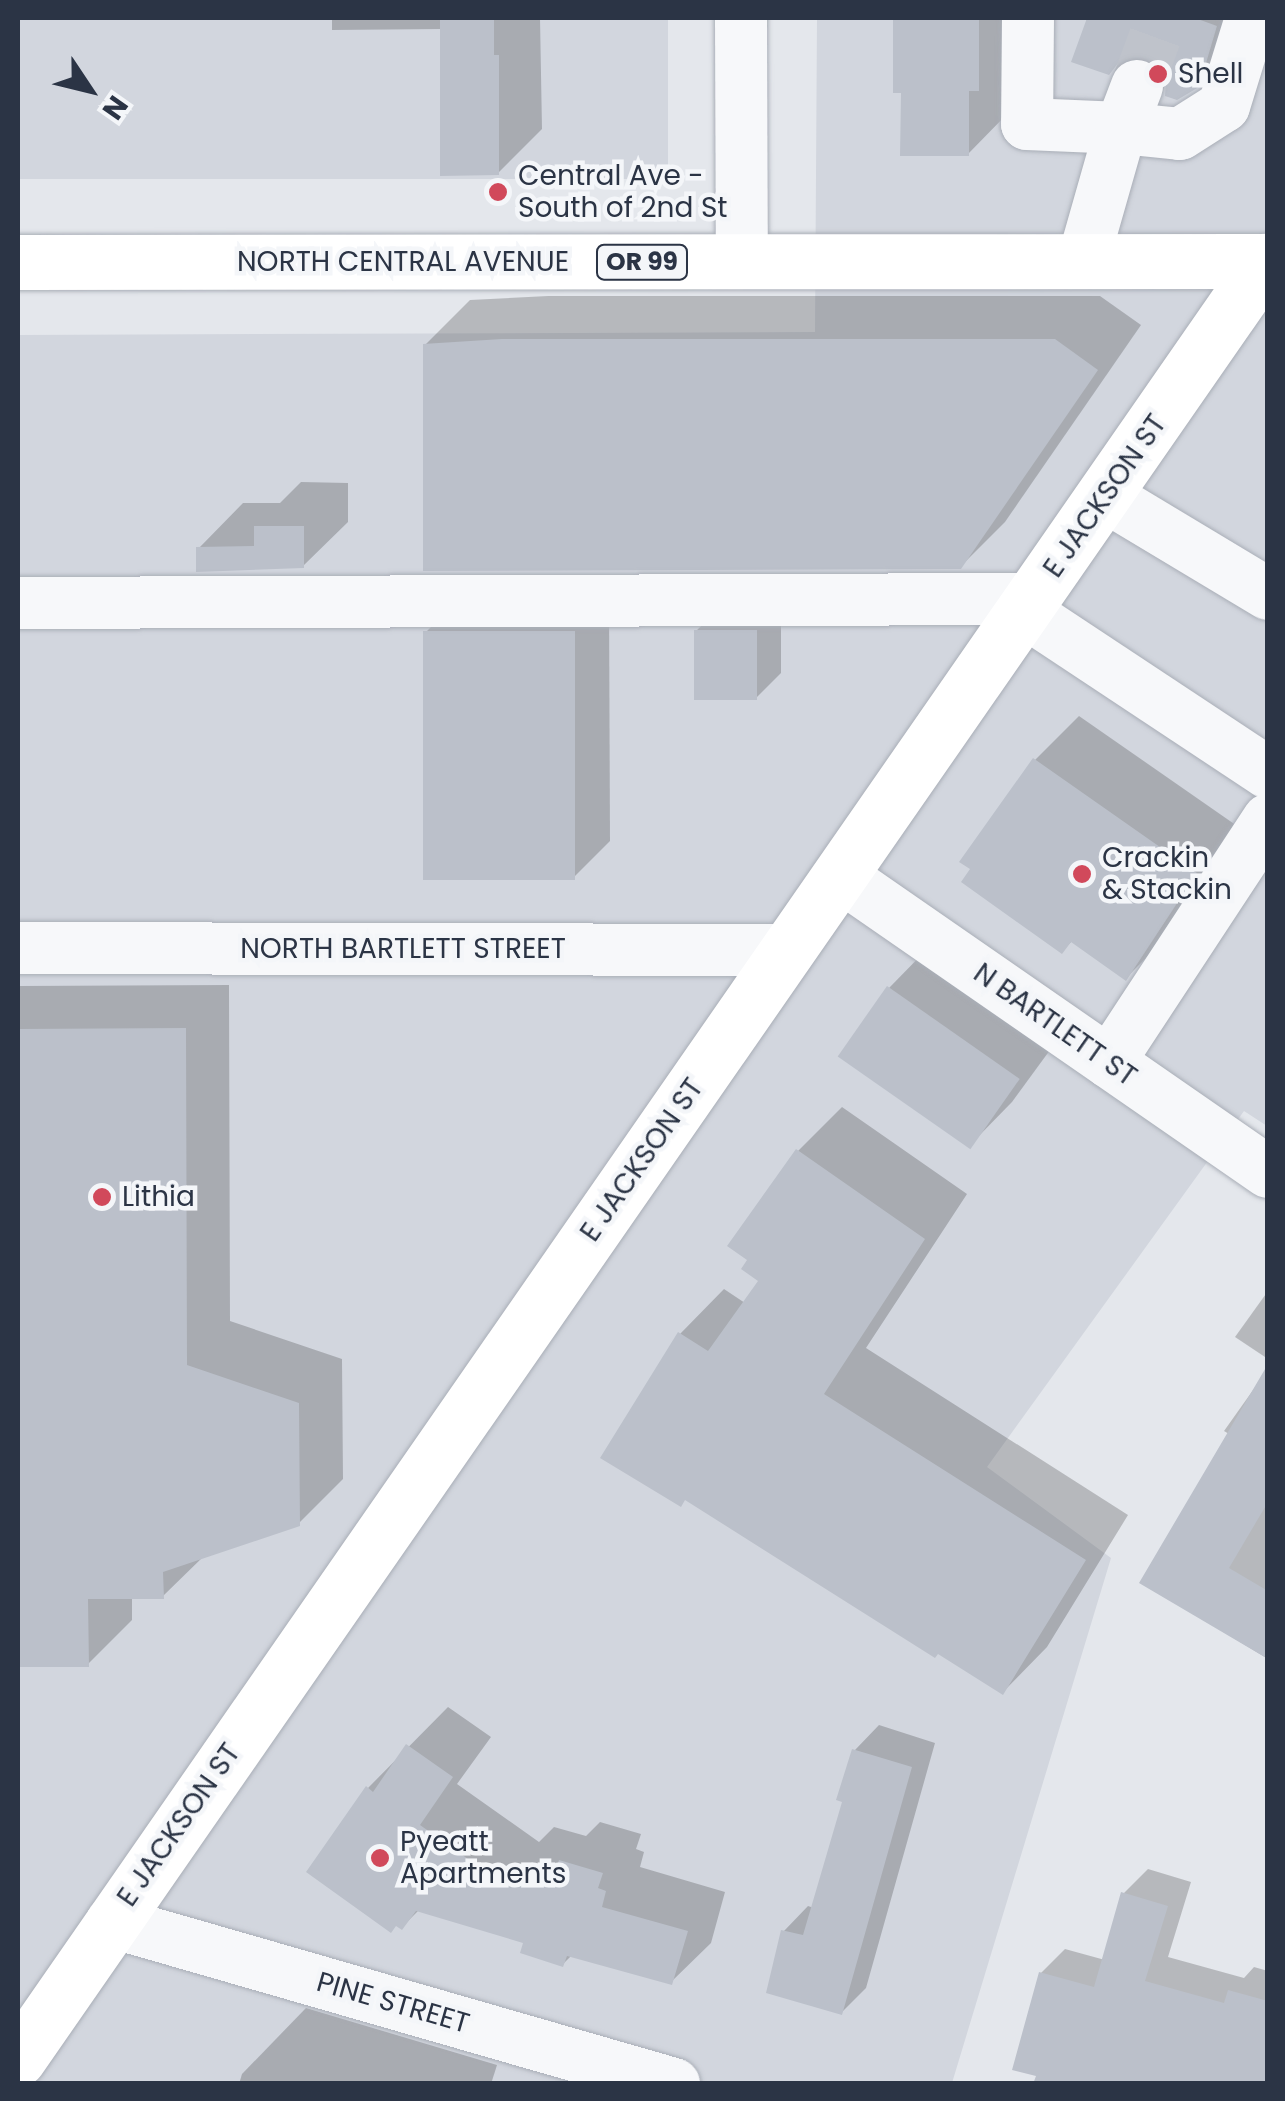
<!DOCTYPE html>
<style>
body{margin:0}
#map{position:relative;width:1285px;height:2101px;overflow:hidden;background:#e4e7ec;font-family:Poppins,sans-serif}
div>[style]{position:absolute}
.built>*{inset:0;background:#d2d6de;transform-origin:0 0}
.shadow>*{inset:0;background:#0003}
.building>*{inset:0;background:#bbc0ca;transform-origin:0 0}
.minor-tunnel>*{height:52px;margin-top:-26px;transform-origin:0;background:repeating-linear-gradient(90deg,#bfc3cb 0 52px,transparent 0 78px)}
.roads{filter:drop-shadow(0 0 2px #a9aeb7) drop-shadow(0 0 2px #a9aeb7)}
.minor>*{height:52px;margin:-26px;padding:0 26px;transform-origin:26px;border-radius:26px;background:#f7f8fa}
.major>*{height:55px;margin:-27.5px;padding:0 27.5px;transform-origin:27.5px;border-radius:27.5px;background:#fff}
.dots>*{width:28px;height:28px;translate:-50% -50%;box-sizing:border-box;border:5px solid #f4f6f9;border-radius:50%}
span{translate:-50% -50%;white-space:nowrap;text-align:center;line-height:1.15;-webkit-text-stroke:9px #f4f6f9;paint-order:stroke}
.shield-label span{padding:2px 8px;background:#f4f6f9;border:2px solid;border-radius:8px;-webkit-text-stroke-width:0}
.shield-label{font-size:25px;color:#2b3445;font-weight:700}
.poi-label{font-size:28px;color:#2b3445}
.left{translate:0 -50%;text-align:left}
.street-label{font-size:28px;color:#2b3445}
.frame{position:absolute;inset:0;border:20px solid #2b3445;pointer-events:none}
.north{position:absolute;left:40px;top:40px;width:100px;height:100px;-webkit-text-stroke:8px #f4f6f9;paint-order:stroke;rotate:125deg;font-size:28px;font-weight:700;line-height:40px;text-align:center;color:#2b3445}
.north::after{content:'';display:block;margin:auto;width:35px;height:45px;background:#2b3445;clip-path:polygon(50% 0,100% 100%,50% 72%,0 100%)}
</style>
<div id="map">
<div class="built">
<div style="left:18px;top:18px;width:650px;height:161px"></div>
<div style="clip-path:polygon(817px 18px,1267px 18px,1267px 1126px,1244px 1111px,987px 1467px,1111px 1558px,952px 2083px,18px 2083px,18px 335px,815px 332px)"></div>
</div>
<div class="shadow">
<div style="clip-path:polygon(332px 18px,540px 18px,542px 129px,498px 173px,443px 29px,332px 30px)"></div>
<div style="clip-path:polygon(895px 18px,1022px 18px,1012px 109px,968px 154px,904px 91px,895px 90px)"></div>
<div style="clip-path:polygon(1090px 18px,1249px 18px,1242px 40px,1197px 85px,1169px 80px,1163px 66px,1148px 55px,1074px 60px)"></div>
<div style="clip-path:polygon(548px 296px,1100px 296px,1141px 325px,1005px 522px,960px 567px,425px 345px,470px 300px)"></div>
<div style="clip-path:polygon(301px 482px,348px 483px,348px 522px,303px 566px,199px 548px,243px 503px,280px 503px)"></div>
<div style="clip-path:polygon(609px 596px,610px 841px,574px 877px,426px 632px,461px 597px)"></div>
<div style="clip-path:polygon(781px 606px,781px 673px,756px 698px,696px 631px,721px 607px)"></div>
<div style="clip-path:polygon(1079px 716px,1240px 828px,1170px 934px,1126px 978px,1073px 940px,1062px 951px,1035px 760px)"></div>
<div style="clip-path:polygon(933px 943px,1061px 1035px,1012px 1102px,968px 1147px,889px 988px)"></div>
<div style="clip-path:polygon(229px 985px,230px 1321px,342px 1359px,343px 1479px,298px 1524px,204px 1556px,163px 1596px,132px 1597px,132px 1620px,88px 1664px,18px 1665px,18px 986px)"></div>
<div style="clip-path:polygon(842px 1107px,967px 1194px,866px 1348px,1128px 1515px,1047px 1647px,1003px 1692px,680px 1334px,724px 1289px,745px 1303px,761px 1280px,798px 1151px)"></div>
<div style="clip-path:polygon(1268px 1291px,1268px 1359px,1235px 1337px)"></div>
<div style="clip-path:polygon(1268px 1369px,1268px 1659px,1142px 1582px,1229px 1434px,1224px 1431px)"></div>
<div style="clip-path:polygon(448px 1707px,491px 1737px,457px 1784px,539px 1842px,554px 1827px,586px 1836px,600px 1822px,641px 1834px,636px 1849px,644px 1852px,640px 1867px,725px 1892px,711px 1943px,671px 1982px,572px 1955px,563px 1964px,526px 1941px,420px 1909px,402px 1927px,368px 1788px)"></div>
<div style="clip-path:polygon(879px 1725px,935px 1743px,866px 1988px,841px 2013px,784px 1931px,808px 1906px,814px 1908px,845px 1801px,855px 1750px)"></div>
<div style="clip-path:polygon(1148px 1869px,1191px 1882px,1168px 1957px,1244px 1978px,1254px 1967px,1268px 1971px,1268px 2084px,1041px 1973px,1065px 1949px,1105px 1960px,1124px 1893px)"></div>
<div style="clip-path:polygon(306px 2008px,497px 2065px,491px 2084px,239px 2084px,242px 2074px)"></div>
</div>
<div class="building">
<div style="clip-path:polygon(440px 18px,494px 18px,494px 55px,499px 55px,499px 175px,440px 176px)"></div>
<div style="clip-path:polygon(893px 18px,979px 18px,979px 91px,969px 91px,969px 156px,900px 156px,901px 93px,893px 93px)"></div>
<div style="clip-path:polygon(1087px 18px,1195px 18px,1217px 26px,1199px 87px,1177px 100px,1165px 96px,1166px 80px,1161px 68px,1147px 58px,1131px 57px,1119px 62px,1109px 75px,1071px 62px)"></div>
<div style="clip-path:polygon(502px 339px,1055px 339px,1098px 370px,961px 569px,423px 571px,423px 344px)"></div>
<div style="clip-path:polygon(254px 526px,304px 526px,304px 568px,196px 572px,196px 547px,254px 546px)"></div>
<div style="left:694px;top:630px;width:63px;height:70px"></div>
<div style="left:423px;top:631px;width:152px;height:249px"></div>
<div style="clip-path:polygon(1033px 758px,1197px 873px,1126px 981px,1071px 942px,1062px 954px,961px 882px,970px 869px,959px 862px)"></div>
<div style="left:887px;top:986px;width:162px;height:86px;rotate:35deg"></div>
<div style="clip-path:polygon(186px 1028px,187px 1365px,299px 1403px,300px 1526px,163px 1572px,164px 1599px,88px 1599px,89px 1667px,18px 1667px,18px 1029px)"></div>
<div style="clip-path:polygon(796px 1149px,925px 1239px,824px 1394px,1086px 1560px,1003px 1695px,938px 1654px,935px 1658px,685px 1500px,681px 1507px,600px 1458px,678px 1332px,708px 1351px,758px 1281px,741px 1269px,747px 1260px,727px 1246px)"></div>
<div style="clip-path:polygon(1268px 1364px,1268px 1502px,1229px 1568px,1268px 1591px,1268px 1659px,1139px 1583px)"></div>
<div style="clip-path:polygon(406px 1744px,453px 1777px,420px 1825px,506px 1886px,512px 1865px,553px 1877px,559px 1860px,603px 1873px,598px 1888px,606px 1891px,602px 1907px,688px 1931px,672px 1985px,567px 1956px,563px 1967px,520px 1953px,523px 1943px,416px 1911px,402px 1930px,396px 1926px,391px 1933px,306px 1872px,366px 1786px,373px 1792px)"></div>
<div style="clip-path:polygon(852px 1749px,912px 1767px,842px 2015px,766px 1993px,781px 1930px,803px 1935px,842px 1802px,836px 1800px)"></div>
<div style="clip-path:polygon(1121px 1892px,1168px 1906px,1145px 1981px,1224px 2003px,1228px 1990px,1268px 2001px,1268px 2084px,1033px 2084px,1036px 2076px,1012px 2070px,1039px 1972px,1094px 1987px)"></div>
</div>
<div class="minor-tunnel">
<div style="left:1137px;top:86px;width:72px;rotate:-69.8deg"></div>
</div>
<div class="roads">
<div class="minor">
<div style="left:741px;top:18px;width:243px;rotate:89.8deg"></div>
<div style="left:1028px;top:18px;width:106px;rotate:90.5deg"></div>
<div style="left:1027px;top:124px;width:94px;rotate:2.4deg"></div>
<div style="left:1121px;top:128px;width:45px;rotate:-69.1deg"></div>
<div style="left:1083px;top:261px;width:138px;rotate:-74.1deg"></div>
<div style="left:1121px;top:128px;width:59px;rotate:5.8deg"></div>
<div style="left:1180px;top:134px;width:52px;rotate:-32.5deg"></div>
<div style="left:1224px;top:106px;width:92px;rotate:-72.9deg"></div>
<div style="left:1105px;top:496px;width:190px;rotate:31deg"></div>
<div style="left:18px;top:603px;width:1016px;rotate:-0.23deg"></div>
<div style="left:1025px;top:612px;width:291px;rotate:33.5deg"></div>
<div style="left:842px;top:877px;width:518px;rotate:34.7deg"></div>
<div style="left:18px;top:948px;width:770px;rotate:0.15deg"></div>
<div style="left:1109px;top:1062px;width:290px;rotate:-56.7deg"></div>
<div style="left:112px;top:1922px;width:585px;rotate:16.08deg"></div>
</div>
<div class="major">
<div style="left:18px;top:262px;width:1250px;rotate:-0.05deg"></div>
<div style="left:18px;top:2059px;width:2189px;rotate:-55.24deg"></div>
</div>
</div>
<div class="dots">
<div style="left:1158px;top:74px;background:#d1495b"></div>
<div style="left:498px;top:192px;background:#d1495b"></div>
<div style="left:1082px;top:874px;background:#d1495b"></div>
<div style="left:102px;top:1197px;background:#d1495b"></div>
<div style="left:380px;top:1858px;background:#d1495b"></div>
</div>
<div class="shield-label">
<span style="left:642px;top:262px">OR 99</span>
</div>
<div class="poi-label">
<span class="left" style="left:1178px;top:74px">Shell</span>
<span class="left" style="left:518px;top:192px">Central Ave -<br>South of 2nd St</span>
<span class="left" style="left:1102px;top:874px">Crackin<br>&amp; Stackin</span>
<span class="left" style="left:122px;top:1197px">Lithia</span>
<span class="left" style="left:400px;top:1858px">Pyeatt<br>Apartments</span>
</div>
<div class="street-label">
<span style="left:403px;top:262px">NORTH CENTRAL AVENUE</span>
<span style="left:1105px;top:496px;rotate:-55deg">E JACKSON ST</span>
<span style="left:403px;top:949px">NORTH BARTLETT STREET</span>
<span style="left:1055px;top:1025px;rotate:35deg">N BARTLETT ST</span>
<span style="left:642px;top:1160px;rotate:-55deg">E JACKSON ST</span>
<span style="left:179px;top:1825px;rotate:-55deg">E JACKSON ST</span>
<span style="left:393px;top:2003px;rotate:16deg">PINE STREET</span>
</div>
<div class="frame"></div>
<div class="north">N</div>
</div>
